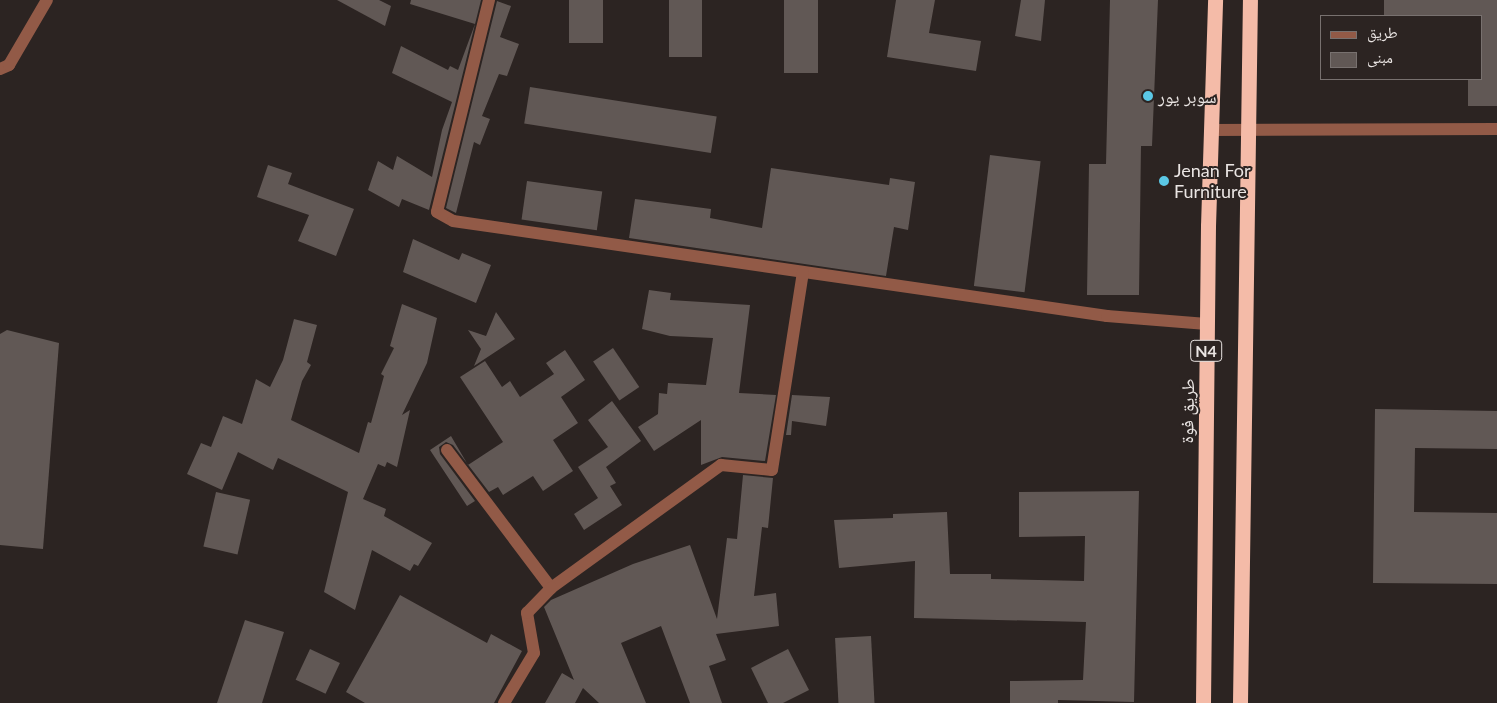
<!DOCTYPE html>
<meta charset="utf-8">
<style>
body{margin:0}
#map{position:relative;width:1497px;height:703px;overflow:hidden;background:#2c2422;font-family:Lato,"Noto Naskh Arabic",sans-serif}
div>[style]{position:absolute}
.building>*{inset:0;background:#615855;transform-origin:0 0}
.minor>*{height:12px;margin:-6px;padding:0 6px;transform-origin:6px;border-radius:6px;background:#925a47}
.highway>*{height:15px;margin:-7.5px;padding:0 7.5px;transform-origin:7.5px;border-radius:7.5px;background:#f4bba8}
.dots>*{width:14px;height:14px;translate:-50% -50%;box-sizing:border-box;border:2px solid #2c2422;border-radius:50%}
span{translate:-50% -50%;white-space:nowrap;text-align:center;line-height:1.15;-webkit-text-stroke:4px #2c2422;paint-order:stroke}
.shield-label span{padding:1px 4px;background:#2c2422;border:1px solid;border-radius:4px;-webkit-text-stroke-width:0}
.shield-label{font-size:16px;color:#eae5e3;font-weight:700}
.poi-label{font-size:18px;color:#eae5e3}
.left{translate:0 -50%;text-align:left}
.street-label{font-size:18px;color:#eae5e3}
.legend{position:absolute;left:1320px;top:15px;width:162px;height:65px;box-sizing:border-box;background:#2c2422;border:1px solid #78716f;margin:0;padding:6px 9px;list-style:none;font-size:15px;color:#eae5e3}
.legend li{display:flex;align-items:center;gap:10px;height:25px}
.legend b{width:25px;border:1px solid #78716f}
</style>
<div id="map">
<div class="building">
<div style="clip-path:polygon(337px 0,379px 0,391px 6px,385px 26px)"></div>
<div style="clip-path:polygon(411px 0,481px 0,429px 210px,402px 199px,399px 207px,368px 190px,378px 161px,393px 170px,397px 156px,432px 177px,442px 130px,452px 102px,392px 73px,401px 46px,448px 70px,450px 66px,458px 70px,475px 24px,410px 4px)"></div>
<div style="left:569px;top:0;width:34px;height:43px"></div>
<div style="left:669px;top:0;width:33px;height:57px"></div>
<div style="left:784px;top:0;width:34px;height:73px"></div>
<div style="clip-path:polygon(896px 0,935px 0,929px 33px,981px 41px,976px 71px,887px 57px)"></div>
<div style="clip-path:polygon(1021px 0,1045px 0,1041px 41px,1015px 36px)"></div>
<div style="clip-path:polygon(1110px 0,1158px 0,1152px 146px,1141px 146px,1139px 295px,1087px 295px,1089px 164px,1106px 164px)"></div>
<div style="clip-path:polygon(1384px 0,1497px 0,1497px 106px,1468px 106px,1468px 79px,1481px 79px,1481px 16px,1384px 16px)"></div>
<div style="clip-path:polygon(497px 1px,511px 6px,500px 37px,519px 44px,507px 76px,499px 74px,482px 116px,490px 119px,480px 145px,474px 142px,456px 213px,446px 208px)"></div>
<div style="left:530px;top:87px;width:189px;height:37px;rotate:9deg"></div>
<div style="left:990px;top:155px;width:51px;height:132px;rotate:7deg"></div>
<div style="clip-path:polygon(268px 165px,292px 173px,288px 184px,354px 209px,336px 256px,298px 241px,309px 215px,257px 197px)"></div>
<div style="clip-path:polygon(771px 168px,889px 185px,890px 178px,915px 182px,908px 230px,894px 227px,886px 276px,629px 238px,635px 199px,711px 209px,710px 218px,762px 228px)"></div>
<div style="left:527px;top:181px;width:76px;height:39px;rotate:8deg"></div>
<div style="clip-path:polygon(413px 239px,459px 260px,462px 253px,491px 265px,476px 303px,403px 272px)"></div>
<div style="clip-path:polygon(649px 290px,671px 293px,670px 300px,750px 305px,739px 393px,776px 395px,765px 461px,722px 457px,701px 465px,701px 420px,654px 451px,638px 427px,658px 414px,659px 393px,667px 394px,668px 383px,706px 385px,713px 338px,670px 336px,642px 329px)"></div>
<div style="clip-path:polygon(402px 304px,437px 318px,427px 363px,402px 415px,410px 410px,397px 467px,387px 462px,385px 467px,378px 464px,363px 499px,386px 509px,384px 516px,432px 543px,418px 566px,414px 564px,410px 571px,372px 550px,355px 610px,324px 592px,348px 492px,278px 458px,273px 470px,238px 452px,222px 490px,187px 474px,201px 443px,211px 447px,223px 416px,242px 424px,256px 379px,270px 387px,283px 360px,294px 319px,317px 325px,307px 362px,311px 365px,302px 381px,291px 420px,359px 453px,368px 422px,371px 423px,384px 376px,381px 374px,394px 348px,390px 346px)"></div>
<div style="clip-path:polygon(496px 312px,515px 339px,474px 366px,481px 349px,468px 330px,486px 336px)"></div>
<div style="clip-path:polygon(7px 330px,59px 343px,43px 549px,0 545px,0 334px)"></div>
<div style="left:613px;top:348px;width:47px;height:24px;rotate:56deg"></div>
<div style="clip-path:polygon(565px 350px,585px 380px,561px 397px,578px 423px,553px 440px,573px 471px,543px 491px,533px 476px,503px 495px,498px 487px,489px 492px,453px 445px,446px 442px,439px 447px,440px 454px,475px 501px,467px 506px,430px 450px,451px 436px,468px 465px,503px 442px,460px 377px,485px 361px,502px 387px,510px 381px,520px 397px,554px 374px,546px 363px)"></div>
<div style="clip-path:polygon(792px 395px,830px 397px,826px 426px,792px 421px,791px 435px,786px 435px)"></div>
<div style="clip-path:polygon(612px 401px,641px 441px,606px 467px,616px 483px,610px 486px,622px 505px,584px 530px,574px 514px,598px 498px,578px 467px,608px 447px,588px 420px)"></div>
<div style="clip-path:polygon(1375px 409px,1497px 411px,1497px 449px,1415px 448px,1414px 512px,1497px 513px,1497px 584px,1373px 583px)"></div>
<div style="clip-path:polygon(743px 475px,773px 478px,768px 528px,762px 527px,754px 596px,776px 593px,779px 626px,716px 634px,726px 660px,709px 666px,722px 703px,690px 703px,661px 626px,621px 643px,646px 703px,599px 703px,583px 688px,575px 703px,545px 703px,562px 673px,574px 680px,544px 607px,551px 600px,633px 564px,690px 545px,717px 619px,727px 538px,737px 539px)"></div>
<div style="clip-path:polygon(1139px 491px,1134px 702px,1058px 700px,1058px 703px,1010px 703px,1010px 681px,1083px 680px,1086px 622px,914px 618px,915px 561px,839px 568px,834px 520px,893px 518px,893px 514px,947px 512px,950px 574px,991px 574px,991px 579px,1084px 581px,1085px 536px,1019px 537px,1019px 492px)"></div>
<div style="left:216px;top:492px;width:35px;height:56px;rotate:13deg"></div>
<div style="clip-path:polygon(400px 595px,487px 643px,491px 634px,522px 651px,494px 703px,365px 703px,346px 692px)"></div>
<div style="clip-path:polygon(245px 620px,284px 632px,262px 703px,217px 703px)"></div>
<div style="left:871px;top:636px;width:67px;height:36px;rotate:87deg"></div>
<div style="left:310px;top:649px;width:33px;height:34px;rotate:25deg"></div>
<div style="clip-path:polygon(788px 649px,809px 690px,783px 703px,768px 703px,751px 668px)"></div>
</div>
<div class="minor">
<div style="left:489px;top:0;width:218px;rotate:103.8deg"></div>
<div style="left:437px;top:212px;width:18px;rotate:29deg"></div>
<div style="left:453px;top:221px;width:661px;rotate:8.26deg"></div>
<div style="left:1107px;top:316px;width:100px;rotate:4.6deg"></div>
<div style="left:0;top:69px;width:10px;rotate:-24deg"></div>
<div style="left:9px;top:65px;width:75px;rotate:-59.7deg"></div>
<div style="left:1211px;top:130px;width:286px;rotate:-0.2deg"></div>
<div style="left:447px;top:450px;width:173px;rotate:53deg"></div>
<div style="left:551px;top:588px;width:210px;rotate:-35.9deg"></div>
<div style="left:721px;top:465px;width:51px;rotate:5.6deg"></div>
<div style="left:772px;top:470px;width:200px;rotate:-81.1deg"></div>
<div style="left:504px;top:703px;width:58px;rotate:-59deg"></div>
<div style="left:534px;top:653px;width:41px;rotate:-99.9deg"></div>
<div style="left:527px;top:613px;width:35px;rotate:-46deg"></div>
</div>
<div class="highway">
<div style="left:1203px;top:703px;width:477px;rotate:-89.4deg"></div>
<div style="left:1208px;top:226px;width:226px;rotate:-88.2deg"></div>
<div style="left:1240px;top:703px;width:703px;rotate:-89.19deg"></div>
</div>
<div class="dots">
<div style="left:1148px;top:96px;background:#5bc8e6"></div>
<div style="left:1164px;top:181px;background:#5bc8e6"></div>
</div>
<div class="shield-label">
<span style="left:1206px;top:351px">N4</span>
</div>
<div class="poi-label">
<span class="left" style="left:1158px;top:96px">سوبر يور</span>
<span class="left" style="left:1174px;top:181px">Jenan For<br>Furniture</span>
</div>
<div class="street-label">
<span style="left:1187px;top:411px;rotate:-89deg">طريق فوة</span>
</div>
<ul class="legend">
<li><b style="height:6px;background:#925a47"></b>طريق</li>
<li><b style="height:14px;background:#615855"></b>مبنى</li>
</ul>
</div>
